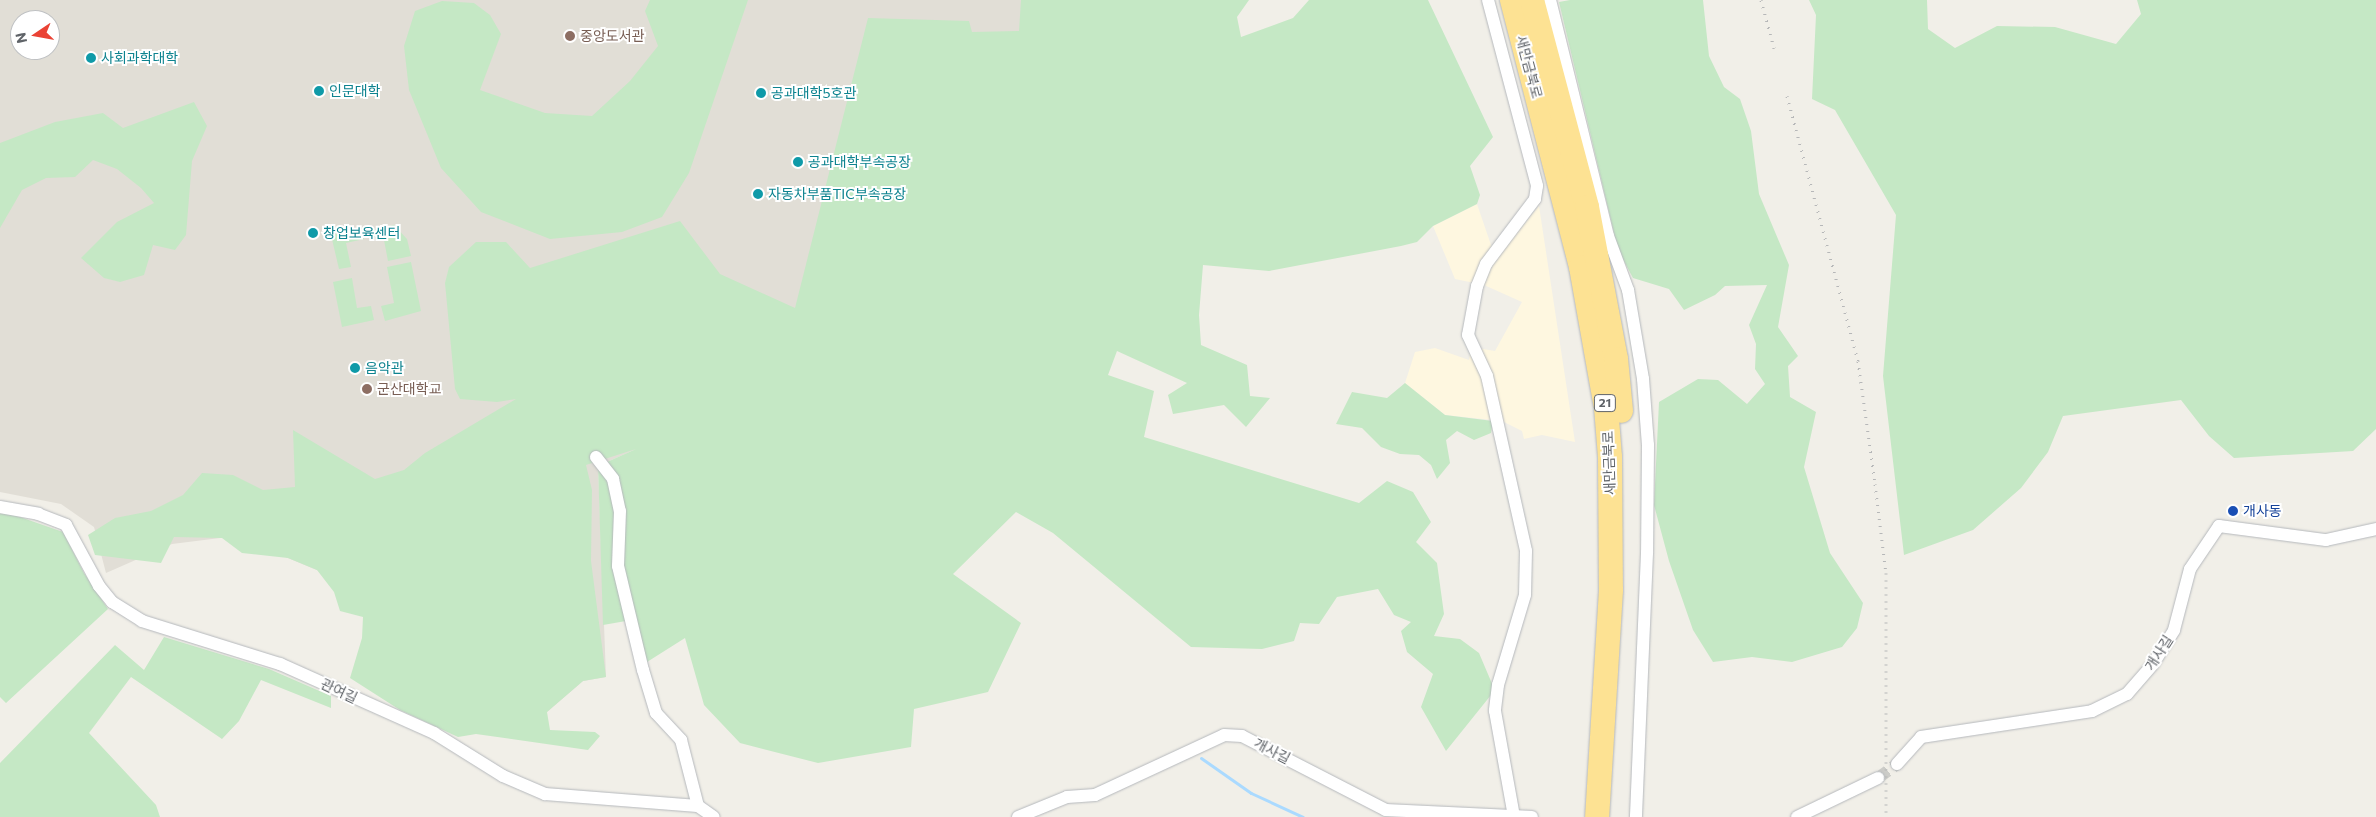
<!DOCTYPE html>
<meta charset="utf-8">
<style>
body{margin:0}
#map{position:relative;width:2376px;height:817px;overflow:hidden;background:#f1efe8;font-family:Commissioner,"Noto Sans KR",sans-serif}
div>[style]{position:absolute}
.commercial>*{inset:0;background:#fef7e0}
.education>*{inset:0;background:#e1ded6}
.green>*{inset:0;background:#c5e8c5}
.stream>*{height:3px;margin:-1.5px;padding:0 1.5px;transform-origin:1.5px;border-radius:1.5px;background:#aadaff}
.street-tunnel>*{height:12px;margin-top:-6px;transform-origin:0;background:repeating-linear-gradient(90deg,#ccccc8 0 12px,transparent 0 18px)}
.roads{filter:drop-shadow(0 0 1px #b5b8bc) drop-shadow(0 0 1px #b5b8bc)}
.street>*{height:12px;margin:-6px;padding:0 6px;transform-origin:6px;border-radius:6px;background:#fff}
.highway>*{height:24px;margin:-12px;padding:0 12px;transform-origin:12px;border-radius:12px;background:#fde293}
.rail>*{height:3px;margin-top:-1.5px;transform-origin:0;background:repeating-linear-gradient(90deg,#b6b7b8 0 1px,transparent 0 7px)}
.dots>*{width:14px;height:14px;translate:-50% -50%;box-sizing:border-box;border:2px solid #fff;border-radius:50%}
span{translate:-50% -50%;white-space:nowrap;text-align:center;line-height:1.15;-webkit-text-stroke:4px #fff;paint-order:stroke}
.shield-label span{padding:1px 4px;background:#fff;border:1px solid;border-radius:4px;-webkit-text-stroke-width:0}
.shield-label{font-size:12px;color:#5f6368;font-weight:700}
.education-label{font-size:14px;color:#785e54}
.left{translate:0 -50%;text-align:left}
.culture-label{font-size:14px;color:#0d838f}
.street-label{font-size:14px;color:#5f6368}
.transit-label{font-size:14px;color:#164399}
.north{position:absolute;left:10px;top:10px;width:50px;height:50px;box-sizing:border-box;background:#fff;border:1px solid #bfc1c3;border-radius:50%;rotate:258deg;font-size:14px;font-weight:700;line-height:20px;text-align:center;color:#5f6368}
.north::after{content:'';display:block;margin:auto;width:18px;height:22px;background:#ea4335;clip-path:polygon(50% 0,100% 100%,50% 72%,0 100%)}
</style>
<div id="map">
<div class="commercial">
<div style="clip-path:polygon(1477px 204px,1491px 245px,1501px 252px,1539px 206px,1575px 442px,1542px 435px,1524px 439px,1522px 431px,1502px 421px,1445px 415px,1405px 383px,1415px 352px,1435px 348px,1469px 360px,1471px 347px,1495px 351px,1522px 302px,1484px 285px,1455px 279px,1433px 226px)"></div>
</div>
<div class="education">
<div style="clip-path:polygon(evenodd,0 0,1095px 0,1062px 133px,643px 446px,598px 466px,606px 677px,583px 681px,547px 712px,382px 597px,242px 539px,228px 537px,172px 544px,106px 573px,94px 527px,61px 504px,0 492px,0 0,20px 20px,50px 20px,50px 50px,20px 50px,20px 20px)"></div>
</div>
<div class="green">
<div style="clip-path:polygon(650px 0,748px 0,689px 173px,662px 217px,622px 232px,550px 239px,481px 212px,441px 168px,409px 90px,404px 46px,415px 11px,442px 1px,474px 3px,490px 15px,501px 34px,480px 90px,545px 113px,592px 116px,630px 81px,658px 46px,645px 11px)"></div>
<div style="clip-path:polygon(1021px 0,1249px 0,1237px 17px,1241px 37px,1293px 18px,1309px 0,1428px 0,1493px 137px,1470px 166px,1480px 195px,1477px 204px,1433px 226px,1417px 242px,1401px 246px,1269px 271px,1203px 265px,1199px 315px,1201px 345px,1247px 365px,1250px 396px,1270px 398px,1246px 427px,1224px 405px,1173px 414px,1168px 395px,1187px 383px,1117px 351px,1108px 375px,1154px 391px,1144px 437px,1359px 503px,1387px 481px,1413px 492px,1431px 522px,1416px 542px,1437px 563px,1444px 614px,1434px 636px,1460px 639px,1479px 653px,1493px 686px,1491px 695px,1446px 751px,1421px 707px,1433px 674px,1407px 652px,1401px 631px,1411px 622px,1394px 615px,1378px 589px,1337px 597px,1319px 624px,1300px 623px,1294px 641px,1262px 649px,1191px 647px,1053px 533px,1016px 512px,953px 574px,1021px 623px,988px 692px,914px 709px,911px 747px,818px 763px,740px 743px,704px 705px,685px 638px,647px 662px,627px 598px,607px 462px,636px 449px,586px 465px,592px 490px,591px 561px,606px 677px,583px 681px,547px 712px,550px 730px,595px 732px,600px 736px,588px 750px,476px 734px,458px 737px,400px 710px,350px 678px,362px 638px,363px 617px,340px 611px,334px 592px,317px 570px,288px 558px,242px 553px,222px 538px,174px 537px,161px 563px,95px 555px,88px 535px,115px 518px,151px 511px,183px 495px,202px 473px,233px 475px,263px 490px,295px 487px,293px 430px,375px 479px,404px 470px,425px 453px,516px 399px,497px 402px,460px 399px,455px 389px,445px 283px,449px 267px,476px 242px,506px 242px,530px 268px,680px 221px,720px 274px,795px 308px,868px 18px,969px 21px,972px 32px,1019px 31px)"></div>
<div style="clip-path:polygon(1570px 0,1703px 0,1709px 56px,1724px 87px,1740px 99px,1751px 131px,1759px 194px,1789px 265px,1778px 327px,1798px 356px,1788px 366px,1790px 397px,1816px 412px,1804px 467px,1830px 553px,1863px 603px,1857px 628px,1842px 647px,1792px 662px,1752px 657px,1713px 662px,1693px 630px,1669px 561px,1654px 505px,1659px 402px,1698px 379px,1718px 380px,1747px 404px,1765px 384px,1755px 369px,1756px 344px,1749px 325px,1767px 285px,1725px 286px,1715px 295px,1684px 310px,1669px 289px,1633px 278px,1618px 250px,1559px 2px)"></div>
<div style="clip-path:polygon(1809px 0,1927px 0,1928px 29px,1955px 48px,1997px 26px,2055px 27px,2116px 44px,2141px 14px,2137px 0,2376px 0,2376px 429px,2353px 451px,2234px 458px,2209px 436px,2181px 400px,2063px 416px,2048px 452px,2021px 488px,1973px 530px,1904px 555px,1883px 376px,1896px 215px,1835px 110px,1812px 99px,1816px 15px)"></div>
<div style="clip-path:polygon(194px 102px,207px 126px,192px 161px,186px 235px,175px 250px,153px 245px,144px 275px,120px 282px,104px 278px,81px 258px,117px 222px,154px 203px,141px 188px,117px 169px,93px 160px,75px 177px,46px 178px,22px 190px,0 228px,0 143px,55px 122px,103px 113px,123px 128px)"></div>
<div style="clip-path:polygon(394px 225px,407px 239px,411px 256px,388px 261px,383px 235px,374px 237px,373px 230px)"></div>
<div style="clip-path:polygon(362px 228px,364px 239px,346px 243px,351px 267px,339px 269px,331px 235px)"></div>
<div style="clip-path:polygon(411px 262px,421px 311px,385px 321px,381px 306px,394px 303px,387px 267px)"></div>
<div style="clip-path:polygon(352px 278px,357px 308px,371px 306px,374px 320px,342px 327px,333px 282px)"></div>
<div style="clip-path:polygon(1405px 383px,1445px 415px,1493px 421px,1491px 433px,1474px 440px,1457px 431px,1446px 440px,1450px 463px,1437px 479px,1431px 465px,1419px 455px,1400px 454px,1381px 447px,1362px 428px,1336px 424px,1352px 392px,1387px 398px)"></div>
<div style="clip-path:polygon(598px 466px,611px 485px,626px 621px,603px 625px)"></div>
<div style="clip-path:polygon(0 510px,63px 532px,84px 573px,108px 609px,6px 703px,0 697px)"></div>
<div style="clip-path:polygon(164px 637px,269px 669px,331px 696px,331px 708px,261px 680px,239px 721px,222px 739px,131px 677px,89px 733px,156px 805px,160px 817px,0 817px,0 763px,115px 645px,144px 670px)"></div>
</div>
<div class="stream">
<div style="left:1201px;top:758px;width:61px;rotate:35deg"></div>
<div style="left:1251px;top:793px;width:57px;rotate:24.8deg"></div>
</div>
<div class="street-tunnel">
<div style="left:1878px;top:778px;width:24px;rotate:-36deg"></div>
</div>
<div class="roads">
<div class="street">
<div style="left:1488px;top:0;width:192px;rotate:75.2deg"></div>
<div style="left:1537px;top:186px;width:13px;rotate:99deg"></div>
<div style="left:1535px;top:199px;width:81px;rotate:127deg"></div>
<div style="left:1486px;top:264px;width:24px;rotate:112deg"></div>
<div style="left:1477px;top:286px;width:50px;rotate:100.4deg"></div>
<div style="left:1468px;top:335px;width:45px;rotate:65.1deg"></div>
<div style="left:1487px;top:376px;width:179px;rotate:77.4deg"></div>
<div style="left:1526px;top:551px;width:44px;rotate:91.3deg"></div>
<div style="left:1525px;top:595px;width:94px;rotate:106.7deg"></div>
<div style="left:1498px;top:685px;width:26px;rotate:97deg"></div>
<div style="left:1495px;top:711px;width:108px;rotate:79.8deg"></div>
<div style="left:1550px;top:0;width:243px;rotate:76.2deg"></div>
<div style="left:1608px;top:236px;width:58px;rotate:69.7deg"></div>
<div style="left:1628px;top:290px;width:90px;rotate:80.4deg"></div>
<div style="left:1643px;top:379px;width:66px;rotate:85.7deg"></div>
<div style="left:1648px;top:445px;width:108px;rotate:90.5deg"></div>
<div style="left:1647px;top:553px;width:264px;rotate:92.4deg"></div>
<div style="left:596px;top:457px;width:28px;rotate:52deg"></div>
<div style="left:613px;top:479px;width:33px;rotate:78deg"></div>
<div style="left:620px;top:511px;width:55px;rotate:92.1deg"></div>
<div style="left:618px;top:566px;width:107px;rotate:76.5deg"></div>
<div style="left:643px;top:670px;width:45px;rotate:73.2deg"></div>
<div style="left:656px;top:713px;width:37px;rotate:47deg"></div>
<div style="left:681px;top:740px;width:68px;rotate:75.6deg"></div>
<div style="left:0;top:507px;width:39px;rotate:10deg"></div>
<div style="left:38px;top:514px;width:30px;rotate:21deg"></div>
<div style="left:66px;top:525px;width:69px;rotate:61.6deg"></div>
<div style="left:99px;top:586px;width:21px;rotate:51deg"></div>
<div style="left:112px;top:602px;width:36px;rotate:32deg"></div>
<div style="left:142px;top:621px;width:145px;rotate:17.3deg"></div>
<div style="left:280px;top:664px;width:169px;rotate:24.1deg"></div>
<div style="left:434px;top:733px;width:81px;rotate:31.9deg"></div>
<div style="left:503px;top:776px;width:46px;rotate:23.2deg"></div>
<div style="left:545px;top:794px;width:153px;rotate:4.5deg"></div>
<div style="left:698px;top:806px;width:19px;rotate:35deg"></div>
<div style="left:1897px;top:764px;width:36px;rotate:-48deg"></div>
<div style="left:1921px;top:737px;width:173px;rotate:-8.6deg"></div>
<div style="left:2092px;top:711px;width:39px;rotate:-26deg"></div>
<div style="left:2127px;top:694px;width:40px;rotate:-49deg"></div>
<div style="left:2153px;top:664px;width:40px;rotate:-58deg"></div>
<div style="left:2174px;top:630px;width:63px;rotate:-75.3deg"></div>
<div style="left:2190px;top:569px;width:52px;rotate:-56deg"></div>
<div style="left:2219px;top:526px;width:108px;rotate:7.5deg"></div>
<div style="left:2326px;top:540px;width:51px;rotate:-12.4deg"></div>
<div style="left:1018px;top:817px;width:53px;rotate:-22.2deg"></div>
<div style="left:1067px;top:797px;width:28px;rotate:-4deg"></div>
<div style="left:1095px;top:795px;width:142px;rotate:-24.9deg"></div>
<div style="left:1224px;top:735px;width:18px;rotate:3deg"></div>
<div style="left:1242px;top:736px;width:162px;rotate:27.2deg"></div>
<div style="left:1386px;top:810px;width:146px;rotate:2.7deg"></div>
<div style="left:1797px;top:817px;width:90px;rotate:-25.7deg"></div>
</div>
<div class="highway">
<div style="left:1512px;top:0;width:276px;rotate:75.5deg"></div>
<div style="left:1581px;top:267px;width:142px;rotate:79.9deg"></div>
<div style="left:1606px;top:407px;width:50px;rotate:85.4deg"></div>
<div style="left:1610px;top:457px;width:133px;rotate:89.6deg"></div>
<div style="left:1611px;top:590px;width:227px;rotate:93.5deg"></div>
<div style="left:1532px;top:0;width:214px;rotate:75.1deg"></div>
<div style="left:1587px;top:207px;width:155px;rotate:79.2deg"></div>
<div style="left:1616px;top:359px;width:52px;rotate:84.5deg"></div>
</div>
</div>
<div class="rail">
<div style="left:1761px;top:0;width:50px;rotate:74.8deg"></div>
<div style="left:1787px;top:96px;width:274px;rotate:75deg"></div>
<div style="left:1858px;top:361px;width:124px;rotate:82.1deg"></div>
<div style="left:1875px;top:484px;width:90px;rotate:83deg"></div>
<div style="left:1886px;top:573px;width:244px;rotate:90deg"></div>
</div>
<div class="dots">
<div style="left:570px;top:36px;background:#8d6e63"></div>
<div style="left:91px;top:58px;background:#0f9aa8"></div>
<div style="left:319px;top:91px;background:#0f9aa8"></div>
<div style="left:761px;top:93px;background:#0f9aa8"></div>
<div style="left:798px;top:162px;background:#0f9aa8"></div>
<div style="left:758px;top:194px;background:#0f9aa8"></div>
<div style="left:313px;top:233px;background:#0f9aa8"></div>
<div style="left:355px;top:368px;background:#0f9aa8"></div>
<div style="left:367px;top:389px;background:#8d6e63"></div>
<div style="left:2233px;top:511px;background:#1a4fb4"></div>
</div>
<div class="shield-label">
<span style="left:1605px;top:403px">21</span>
</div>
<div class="education-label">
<span class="left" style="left:580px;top:36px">중앙도서관</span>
<span class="left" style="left:377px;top:389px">군산대학교</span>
</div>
<div class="culture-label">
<span class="left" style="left:101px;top:58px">사회과학대학</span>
<span class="left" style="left:329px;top:91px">인문대학</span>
<span class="left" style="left:771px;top:93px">공과대학5호관</span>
<span class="left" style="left:808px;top:162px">공과대학부속공장</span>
<span class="left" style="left:768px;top:194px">자동차부품TIC부속공장</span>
<span class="left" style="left:323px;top:233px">창업보육센터</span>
<span class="left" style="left:365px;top:368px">음악관</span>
</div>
<div class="street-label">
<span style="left:1529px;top:67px;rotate:75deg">새만금북로</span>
<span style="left:1609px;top:463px;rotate:-92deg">새만금북로</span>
<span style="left:2159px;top:653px;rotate:-57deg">개사길</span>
<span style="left:339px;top:691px;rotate:25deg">관여길</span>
<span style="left:1272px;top:751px;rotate:27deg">개사길</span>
</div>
<div class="transit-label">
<span class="left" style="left:2243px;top:511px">개사동</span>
</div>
<div class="north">N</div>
</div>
